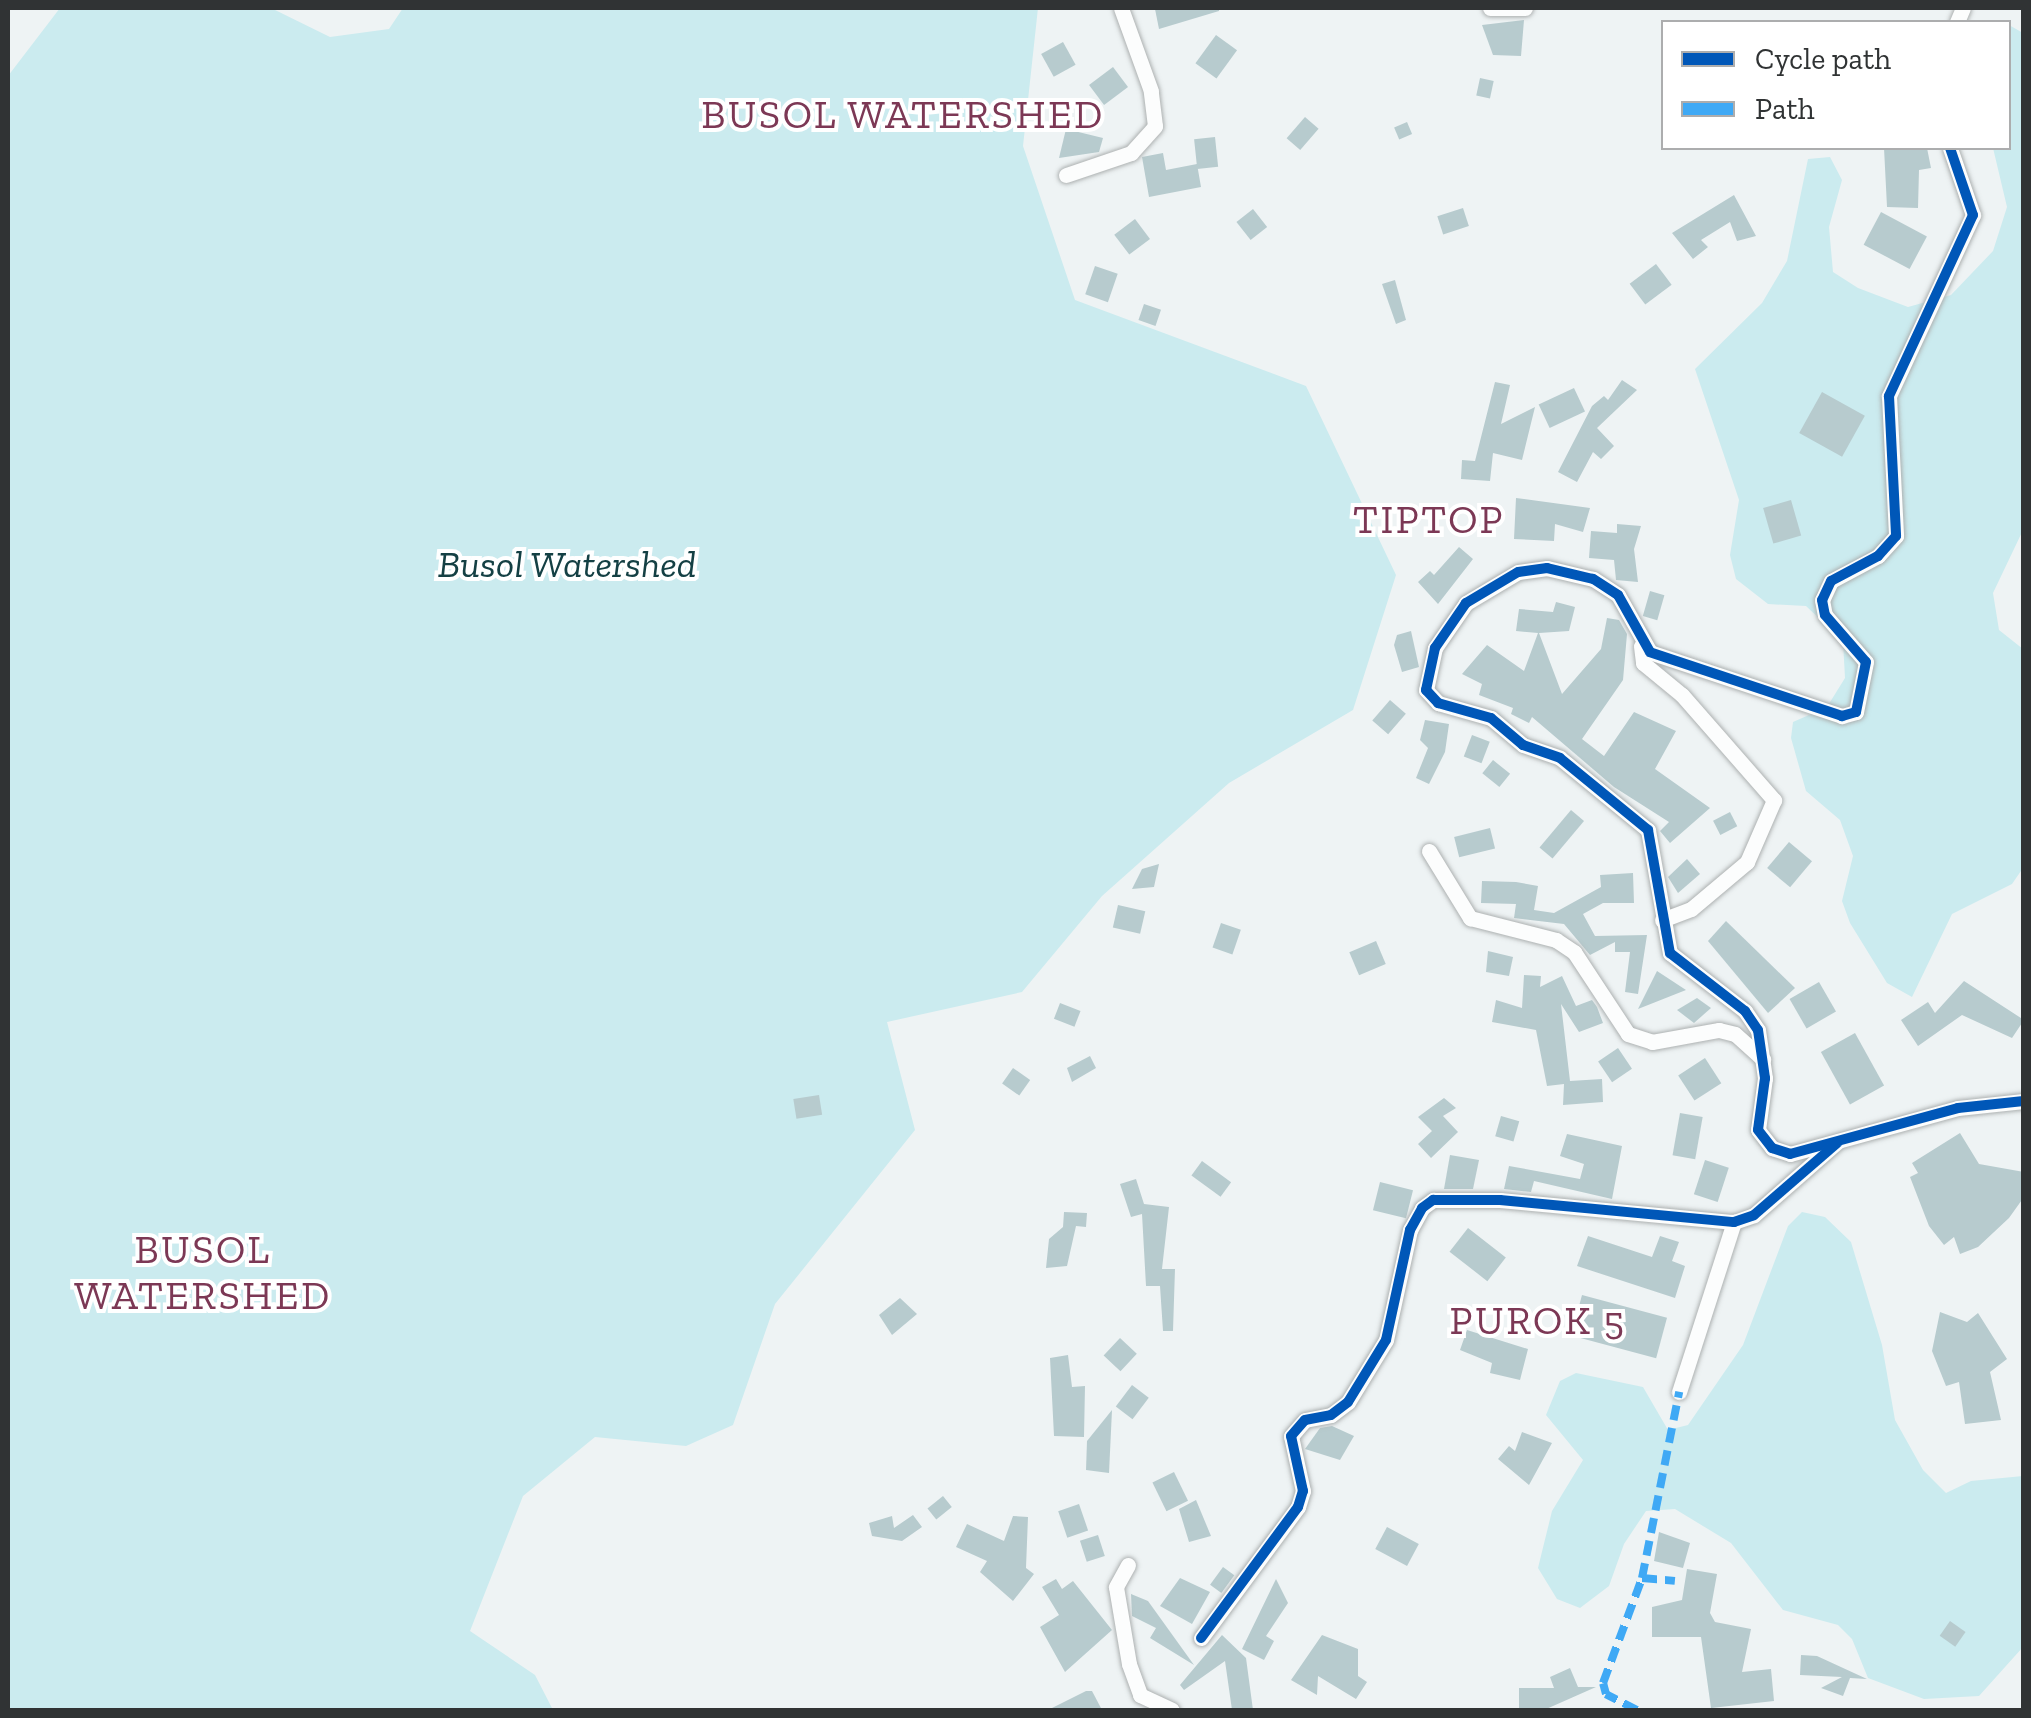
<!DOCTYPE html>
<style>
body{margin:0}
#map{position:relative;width:2031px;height:1718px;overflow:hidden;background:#eef3f4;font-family:"Zilla Slab",serif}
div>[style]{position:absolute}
.green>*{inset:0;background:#cbebef}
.building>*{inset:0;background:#b7cbce;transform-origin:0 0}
.roads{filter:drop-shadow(0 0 2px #adb1b1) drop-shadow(0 0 2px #adb1b1)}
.minor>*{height:15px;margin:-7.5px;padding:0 7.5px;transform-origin:7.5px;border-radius:7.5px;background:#fcfdfd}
.quiet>*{height:8px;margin-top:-4px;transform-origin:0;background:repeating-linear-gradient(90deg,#3fa9f5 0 15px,transparent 0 23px)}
.cycleway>*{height:10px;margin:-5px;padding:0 5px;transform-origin:5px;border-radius:5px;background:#0057b8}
span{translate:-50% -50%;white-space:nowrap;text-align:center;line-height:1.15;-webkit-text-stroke:8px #fff;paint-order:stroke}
.park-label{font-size:38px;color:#144044;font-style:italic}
.neighbourhood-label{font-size:40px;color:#7c3855;letter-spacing:2.5px}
.frame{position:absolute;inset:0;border:10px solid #303334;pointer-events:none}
.legend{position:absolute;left:1661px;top:20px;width:350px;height:130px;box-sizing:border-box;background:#fff;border:2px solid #acadae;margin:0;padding:12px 18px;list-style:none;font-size:30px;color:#303334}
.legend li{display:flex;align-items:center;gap:20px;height:50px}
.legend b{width:50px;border:2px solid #acadae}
</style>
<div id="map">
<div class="green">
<div style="clip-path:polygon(60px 8px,271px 8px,330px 37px,389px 29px,403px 8px,1038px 8px,1023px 146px,1075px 300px,1306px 386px,1396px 575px,1353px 710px,1229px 783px,1102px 896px,1022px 992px,887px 1022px,915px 1130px,775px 1304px,733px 1425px,686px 1446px,595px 1437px,523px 1496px,470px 1631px,535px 1675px,553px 1710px,8px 1710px,8px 76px)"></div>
<div style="clip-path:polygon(2009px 25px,2023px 33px,2024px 528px,1993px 593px,1999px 630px,2023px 649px,2023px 868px,2012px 884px,1952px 914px,1912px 997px,1887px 983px,1850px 923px,1842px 901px,1853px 856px,1840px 820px,1806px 791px,1791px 738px,1793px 722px,1827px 707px,1845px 678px,1843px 641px,1806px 606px,1768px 604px,1736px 579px,1730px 555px,1739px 500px,1695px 369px,1762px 303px,1787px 261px,1808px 159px,1830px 157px,1842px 180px,1829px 227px,1833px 272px,1858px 288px,1908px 307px,1951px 295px,1993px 251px,2007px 207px,1993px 148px,2008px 148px)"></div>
<div style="clip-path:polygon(1802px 1212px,1825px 1217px,1851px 1242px,1882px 1345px,1895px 1420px,1923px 1470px,1946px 1493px,1971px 1481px,2023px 1476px,2023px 1647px,1979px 1696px,1924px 1699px,1868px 1678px,1852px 1639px,1838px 1625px,1783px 1610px,1731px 1543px,1675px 1509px,1646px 1511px,1624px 1544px,1609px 1586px,1580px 1608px,1557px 1599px,1538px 1568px,1552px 1511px,1583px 1460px,1546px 1415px,1560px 1381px,1576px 1373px,1643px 1387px,1668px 1430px,1688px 1425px,1743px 1345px,1788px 1226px)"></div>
</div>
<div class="building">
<div style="clip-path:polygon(1163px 8px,1219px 8px,1219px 11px,1159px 29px,1155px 9px)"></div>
<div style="clip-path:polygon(1524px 20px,1521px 56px,1493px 55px,1482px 25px)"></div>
<div style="left:1216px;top:35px;width:26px;height:35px;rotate:36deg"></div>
<div style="left:1063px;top:42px;width:26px;height:25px;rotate:61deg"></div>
<div style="left:1113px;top:67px;width:25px;height:30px;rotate:53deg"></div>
<div style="left:1480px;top:78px;width:14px;height:18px;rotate:12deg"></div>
<div style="left:1305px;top:117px;width:18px;height:28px;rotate:41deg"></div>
<div style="left:1407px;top:122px;width:13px;height:14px;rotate:67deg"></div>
<div style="clip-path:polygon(1066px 129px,1103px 138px,1099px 152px,1059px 158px)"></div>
<div style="left:1215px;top:137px;width:30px;height:21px;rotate:84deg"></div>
<div style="clip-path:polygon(1884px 148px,1927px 148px,1931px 168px,1919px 170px,1918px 208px,1887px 207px)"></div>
<div style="clip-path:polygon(1163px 153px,1166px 170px,1197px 164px,1201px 187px,1149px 197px,1142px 157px)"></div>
<div style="clip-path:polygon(1734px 195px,1756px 236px,1737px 241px,1730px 222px,1701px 240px,1708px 247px,1693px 259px,1672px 233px)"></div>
<div style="left:1463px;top:208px;width:19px;height:27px;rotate:72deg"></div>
<div style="left:1253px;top:209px;width:23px;height:21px;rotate:52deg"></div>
<div style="left:1881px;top:212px;width:52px;height:37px;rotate:28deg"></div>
<div style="left:1135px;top:219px;width:25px;height:26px;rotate:53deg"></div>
<div style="left:1656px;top:264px;width:26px;height:33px;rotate:53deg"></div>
<div style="left:1095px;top:266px;width:24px;height:30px;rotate:19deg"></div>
<div style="clip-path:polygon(1395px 280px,1406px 320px,1396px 324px,1382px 284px)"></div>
<div style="left:1144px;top:304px;width:18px;height:17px;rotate:19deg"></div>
<div style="clip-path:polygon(1622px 380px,1637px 390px,1597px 428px,1614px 446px,1601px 459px,1593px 452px,1577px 482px,1558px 472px,1592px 406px,1604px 396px,1608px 400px)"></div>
<div style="clip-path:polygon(1495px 382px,1510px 385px,1501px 424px,1535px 407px,1522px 460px,1493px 453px,1490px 481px,1461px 479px,1462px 460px,1475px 461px)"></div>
<div style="left:1574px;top:388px;width:26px;height:39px;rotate:65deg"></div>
<div style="left:1822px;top:392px;width:49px;height:47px;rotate:29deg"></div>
<div style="clip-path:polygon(1516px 498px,1590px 508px,1583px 532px,1555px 524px,1554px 541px,1514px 539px)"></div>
<div style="left:1791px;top:500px;width:37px;height:29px;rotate:74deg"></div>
<div style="clip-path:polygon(1617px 524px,1641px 526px,1634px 549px,1638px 582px,1616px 580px,1614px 560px,1589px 558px,1591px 531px,1617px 533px)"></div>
<div style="clip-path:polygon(1459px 547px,1473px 559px,1438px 604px,1418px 582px,1430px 571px,1434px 575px)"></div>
<div style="left:1650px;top:591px;width:15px;height:26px;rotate:16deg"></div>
<div style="clip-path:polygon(1556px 602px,1575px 607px,1569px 631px,1539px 633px,1562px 694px,1601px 649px,1607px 618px,1619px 620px,1627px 634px,1623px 680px,1582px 739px,1604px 756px,1634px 712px,1676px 731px,1655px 769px,1710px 808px,1670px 843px,1660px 831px,1669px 822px,1614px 787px,1532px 717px,1529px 723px,1511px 714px,1513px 708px,1479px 695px,1482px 684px,1462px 674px,1487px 645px,1524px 671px,1538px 633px,1516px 631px,1519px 609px,1553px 612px)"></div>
<div style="clip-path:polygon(1411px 631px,1419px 667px,1402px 672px,1394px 645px,1397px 635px)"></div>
<div style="left:1390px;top:700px;width:21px;height:27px;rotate:41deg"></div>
<div style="clip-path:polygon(1425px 720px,1449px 724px,1445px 752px,1429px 784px,1416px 778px,1428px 748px,1420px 740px)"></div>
<div style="left:1472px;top:735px;width:19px;height:23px;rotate:21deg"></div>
<div style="left:1493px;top:760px;width:22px;height:17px;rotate:39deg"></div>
<div style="left:1571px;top:810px;width:17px;height:49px;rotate:40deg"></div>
<div style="left:1730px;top:812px;width:16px;height:19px;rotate:63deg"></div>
<div style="left:1490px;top:828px;width:21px;height:37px;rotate:76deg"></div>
<div style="left:1789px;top:842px;width:30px;height:34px;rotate:40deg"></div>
<div style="clip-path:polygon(1687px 859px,1700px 874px,1678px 893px,1668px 877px)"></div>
<div style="clip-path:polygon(1159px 864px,1154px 887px,1132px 889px,1142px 869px)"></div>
<div style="clip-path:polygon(1633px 873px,1634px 903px,1603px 903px,1583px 914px,1595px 936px,1647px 935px,1638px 994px,1625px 992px,1630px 952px,1615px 952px,1615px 942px,1590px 955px,1564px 924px,1514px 918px,1516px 904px,1481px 903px,1482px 881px,1516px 882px,1538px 886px,1534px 910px,1554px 913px,1601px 887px,1600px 875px)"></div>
<div style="left:1118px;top:905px;width:28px;height:23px;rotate:13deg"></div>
<div style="clip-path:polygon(1726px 921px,1795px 988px,1768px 1013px,1708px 941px)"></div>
<div style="left:1221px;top:923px;width:21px;height:26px;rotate:19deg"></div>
<div style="left:1376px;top:941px;width:25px;height:29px;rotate:67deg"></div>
<div style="clip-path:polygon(1488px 951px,1513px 957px,1509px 976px,1486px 972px)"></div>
<div style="clip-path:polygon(1657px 971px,1686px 990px,1638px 1009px)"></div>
<div style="clip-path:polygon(1524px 975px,1541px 976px,1540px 987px,1562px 976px,1576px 1006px,1592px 1000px,1597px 1007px,1603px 1023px,1579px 1032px,1561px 1004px,1570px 1081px,1602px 1079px,1603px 1102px,1563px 1105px,1564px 1084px,1547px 1086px,1536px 1030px,1492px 1022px,1496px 1000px,1522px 1008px)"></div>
<div style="clip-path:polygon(1964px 981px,2024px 1020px,2012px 1038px,1962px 1015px,1918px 1046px,1901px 1020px,1928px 1002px,1935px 1013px)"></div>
<div style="left:1819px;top:982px;width:34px;height:34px;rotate:60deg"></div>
<div style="clip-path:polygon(1697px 998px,1711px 1008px,1694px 1023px,1677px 1010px)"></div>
<div style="left:1060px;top:1003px;width:22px;height:17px;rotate:21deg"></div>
<div style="left:1855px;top:1033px;width:60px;height:39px;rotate:61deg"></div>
<div style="left:1618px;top:1048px;width:25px;height:24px;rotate:56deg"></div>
<div style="clip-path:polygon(1090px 1056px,1096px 1068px,1072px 1082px,1067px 1068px)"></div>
<div style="left:1705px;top:1058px;width:30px;height:32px;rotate:57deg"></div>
<div style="left:1013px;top:1068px;width:21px;height:19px;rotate:35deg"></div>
<div style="left:819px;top:1095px;width:20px;height:26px;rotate:81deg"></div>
<div style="clip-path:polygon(1444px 1098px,1456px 1108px,1443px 1116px,1458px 1132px,1431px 1158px,1418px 1144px,1432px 1131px,1418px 1117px)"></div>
<div style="left:1680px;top:1113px;width:23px;height:43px;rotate:10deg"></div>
<div style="left:1501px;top:1116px;width:19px;height:21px;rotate:16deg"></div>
<div style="clip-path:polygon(1960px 1133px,1979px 1164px,2024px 1172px,2024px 1197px,2009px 1218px,1978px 1247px,1960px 1254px,1954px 1237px,1944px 1245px,1929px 1226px,1910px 1177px,1918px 1173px,1912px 1163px)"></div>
<div style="clip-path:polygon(1567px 1134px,1622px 1146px,1612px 1199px,1534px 1181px,1531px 1192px,1504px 1189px,1509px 1166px,1580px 1179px,1584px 1164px,1560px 1156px)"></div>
<div style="clip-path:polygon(1450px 1155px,1479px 1160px,1473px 1189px,1444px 1189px)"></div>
<div style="left:1705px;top:1160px;width:25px;height:36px;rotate:18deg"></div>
<div style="left:1202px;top:1161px;width:36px;height:18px;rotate:36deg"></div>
<div style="clip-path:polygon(1136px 1179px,1144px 1204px,1169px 1207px,1162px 1269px,1175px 1269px,1173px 1331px,1163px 1331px,1160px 1286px,1146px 1286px,1142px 1214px,1131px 1217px,1120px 1184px)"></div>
<div style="left:1380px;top:1182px;width:34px;height:29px;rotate:14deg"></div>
<div style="clip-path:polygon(1064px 1212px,1087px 1213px,1086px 1227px,1076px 1226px,1067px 1266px,1046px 1268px,1049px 1239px,1063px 1227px)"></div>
<div style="left:1468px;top:1228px;width:48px;height:30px;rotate:38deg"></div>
<div style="clip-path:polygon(1588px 1236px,1652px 1257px,1660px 1236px,1679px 1242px,1672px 1261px,1685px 1266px,1675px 1298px,1577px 1266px)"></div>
<div style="left:1582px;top:1295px;width:88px;height:42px;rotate:15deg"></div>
<div style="clip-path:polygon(900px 1298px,917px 1314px,892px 1335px,879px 1315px)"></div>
<div style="clip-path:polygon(1940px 1312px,1967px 1322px,1978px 1313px,2007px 1359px,1990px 1372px,2001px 1420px,1965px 1424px,1959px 1382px,1946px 1386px,1932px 1351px)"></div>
<div style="clip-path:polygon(1467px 1330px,1528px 1349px,1520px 1380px,1490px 1373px,1492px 1363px,1460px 1350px)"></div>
<div style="left:1120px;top:1338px;width:23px;height:24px;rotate:43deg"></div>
<div style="clip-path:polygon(1068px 1355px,1072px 1387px,1085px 1386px,1084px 1437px,1054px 1436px,1050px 1358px)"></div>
<div style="left:1132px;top:1385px;width:21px;height:27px;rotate:37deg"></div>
<div style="clip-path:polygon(1112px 1410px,1109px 1473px,1086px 1470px,1087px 1441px)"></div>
<div style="clip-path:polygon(1332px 1426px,1354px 1436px,1340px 1460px,1305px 1449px,1320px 1428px)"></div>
<div style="clip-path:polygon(1522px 1432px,1552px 1443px,1529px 1485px,1498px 1459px,1509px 1446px,1515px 1451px)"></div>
<div style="left:1174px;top:1472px;width:32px;height:24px;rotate:64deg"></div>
<div style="left:943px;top:1496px;width:14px;height:20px;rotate:51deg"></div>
<div style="clip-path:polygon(1196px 1500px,1211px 1536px,1189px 1542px,1179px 1509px)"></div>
<div style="left:1079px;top:1504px;width:28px;height:22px;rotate:71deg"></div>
<div style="clip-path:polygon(913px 1515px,922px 1527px,902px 1541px,872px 1536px,869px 1523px,892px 1516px,894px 1528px)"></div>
<div style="clip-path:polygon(1013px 1516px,1028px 1517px,1026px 1568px,1034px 1574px,1013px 1601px,980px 1572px,987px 1561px,956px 1547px,967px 1524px,1004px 1541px)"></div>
<div style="left:1387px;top:1527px;width:36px;height:25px;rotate:28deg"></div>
<div style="clip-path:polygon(1659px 1532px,1690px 1543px,1683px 1568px,1654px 1561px)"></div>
<div style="left:1098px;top:1535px;width:22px;height:19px;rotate:72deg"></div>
<div style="left:1223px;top:1567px;width:14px;height:22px;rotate:36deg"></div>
<div style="clip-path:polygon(1687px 1569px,1717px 1574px,1710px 1613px,1715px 1622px,1751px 1629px,1742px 1672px,1771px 1669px,1774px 1701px,1711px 1708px,1701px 1637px,1652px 1637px,1652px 1607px,1682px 1600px)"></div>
<div style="clip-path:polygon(1180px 1578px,1210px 1592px,1192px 1624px,1160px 1606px)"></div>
<div style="clip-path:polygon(1056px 1579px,1062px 1589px,1073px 1581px,1112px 1630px,1065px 1672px,1040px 1627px,1059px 1615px,1042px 1587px)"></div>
<div style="clip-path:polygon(1276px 1579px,1288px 1603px,1266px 1636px,1274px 1641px,1264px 1660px,1242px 1649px)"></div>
<div style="clip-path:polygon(1131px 1594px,1148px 1601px,1194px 1665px,1150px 1638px,1156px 1628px,1132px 1616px)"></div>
<div style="left:1950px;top:1621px;width:19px;height:18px;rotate:35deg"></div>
<div style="clip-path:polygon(1222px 1635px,1246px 1658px,1253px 1710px,1232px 1710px,1225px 1661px,1184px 1690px,1180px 1685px)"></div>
<div style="clip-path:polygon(1322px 1635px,1358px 1649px,1358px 1676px,1367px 1682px,1356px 1699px,1318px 1676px,1317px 1695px,1291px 1680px)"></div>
<div style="clip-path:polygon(1801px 1655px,1817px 1656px,1867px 1679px,1850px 1678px,1843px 1696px,1821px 1688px,1842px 1677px,1800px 1675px)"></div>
<div style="clip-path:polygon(1570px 1668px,1578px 1687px,1596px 1687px,1544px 1710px,1519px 1710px,1519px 1688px,1554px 1688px,1550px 1677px)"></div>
<div style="clip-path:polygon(1092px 1691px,1102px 1710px,1048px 1710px,1086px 1691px)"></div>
</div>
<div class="roads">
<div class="minor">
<div style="left:1490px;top:8px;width:35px"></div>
<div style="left:1957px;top:22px;width:15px;rotate:-67deg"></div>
<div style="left:1950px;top:148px;width:71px;rotate:71.1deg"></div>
<div style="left:1973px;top:215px;width:200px;rotate:114.9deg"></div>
<div style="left:1889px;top:396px;width:140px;rotate:87.1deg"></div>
<div style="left:1896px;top:536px;width:27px;rotate:132deg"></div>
<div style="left:1878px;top:556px;width:53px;rotate:152deg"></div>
<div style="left:1831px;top:581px;width:21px;rotate:115deg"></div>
<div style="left:1822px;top:600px;width:15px;rotate:79deg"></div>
<div style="left:1825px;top:615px;width:62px;rotate:48.9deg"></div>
<div style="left:1866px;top:662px;width:51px;rotate:101.3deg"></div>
<div style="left:1856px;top:712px;width:15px;rotate:164deg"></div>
<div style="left:1842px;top:716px;width:202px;rotate:-161.6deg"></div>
<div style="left:1650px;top:652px;width:65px;rotate:-119.3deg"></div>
<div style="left:1618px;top:595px;width:30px;rotate:-147deg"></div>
<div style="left:1593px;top:579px;width:47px;rotate:-166.6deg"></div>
<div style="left:1547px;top:568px;width:29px;rotate:172deg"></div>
<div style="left:1518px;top:572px;width:61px;rotate:149.2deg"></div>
<div style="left:1466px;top:603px;width:55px;rotate:124.6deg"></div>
<div style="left:1435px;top:648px;width:43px;rotate:102.1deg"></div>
<div style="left:1426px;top:690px;width:18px;rotate:47deg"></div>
<div style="left:1438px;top:703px;width:55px;rotate:15.8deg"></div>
<div style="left:1491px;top:718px;width:42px;rotate:40.2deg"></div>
<div style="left:1523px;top:745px;width:39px;rotate:19deg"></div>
<div style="left:1560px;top:758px;width:114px;rotate:39.3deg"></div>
<div style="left:1648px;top:830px;width:125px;rotate:79.9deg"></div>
<div style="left:1670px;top:953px;width:95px;rotate:37.7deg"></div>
<div style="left:1745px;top:1011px;width:23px;rotate:56deg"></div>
<div style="left:1758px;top:1030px;width:49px;rotate:81.7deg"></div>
<div style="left:1765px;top:1078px;width:52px;rotate:97.7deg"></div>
<div style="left:1758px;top:1130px;width:23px;rotate:52deg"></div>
<div style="left:1772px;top:1148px;width:19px;rotate:18deg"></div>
<div style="left:1790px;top:1154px;width:174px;rotate:-15.3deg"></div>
<div style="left:1958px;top:1108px;width:66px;rotate:-6.1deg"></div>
<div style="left:1066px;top:175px;width:69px;rotate:-18.7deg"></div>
<div style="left:1131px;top:153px;width:36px;rotate:-48deg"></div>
<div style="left:1155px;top:126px;width:35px;rotate:-97deg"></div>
<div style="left:1151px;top:91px;width:88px;rotate:-109.9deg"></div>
<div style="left:1641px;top:646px;width:17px;rotate:83deg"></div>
<div style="left:1643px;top:663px;width:50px;rotate:39.4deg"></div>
<div style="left:1682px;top:695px;width:140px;rotate:48.8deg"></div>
<div style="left:1774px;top:800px;width:68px;rotate:113.5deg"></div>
<div style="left:1747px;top:862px;width:73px;rotate:140deg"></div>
<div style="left:1691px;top:909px;width:31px;rotate:159deg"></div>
<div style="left:1429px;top:851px;width:79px;rotate:58.5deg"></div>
<div style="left:1470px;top:918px;width:89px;rotate:14.3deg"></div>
<div style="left:1556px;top:940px;width:22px;rotate:34deg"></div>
<div style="left:1574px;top:952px;width:98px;rotate:56.6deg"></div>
<div style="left:1628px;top:1034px;width:25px;rotate:18deg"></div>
<div style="left:1652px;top:1042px;width:68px;rotate:-10.2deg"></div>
<div style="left:1719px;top:1030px;width:16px;rotate:14deg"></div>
<div style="left:1735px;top:1034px;width:38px;rotate:42deg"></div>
<div style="left:1679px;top:1392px;width:179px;rotate:-72.1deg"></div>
<div style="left:1128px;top:1565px;width:25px;rotate:119deg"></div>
<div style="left:1116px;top:1587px;width:78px;rotate:80.4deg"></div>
<div style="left:1129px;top:1664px;width:33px;rotate:70deg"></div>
<div style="left:1140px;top:1695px;width:35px;rotate:25deg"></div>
<div style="left:1201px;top:1638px;width:163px;rotate:-53.5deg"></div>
<div style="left:1298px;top:1507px;width:17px;rotate:-73deg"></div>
<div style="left:1303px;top:1491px;width:56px;rotate:-102.3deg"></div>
<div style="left:1291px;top:1436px;width:21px;rotate:-49deg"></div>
<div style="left:1305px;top:1420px;width:26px;rotate:-11deg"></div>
<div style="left:1331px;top:1415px;width:21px;rotate:-37deg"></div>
<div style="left:1348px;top:1402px;width:73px;rotate:-58.5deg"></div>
<div style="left:1386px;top:1340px;width:113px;rotate:-77.7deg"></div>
<div style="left:1410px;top:1230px;width:25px;rotate:-61deg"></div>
<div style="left:1422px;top:1208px;width:14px;rotate:-36deg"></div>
<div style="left:1433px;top:1200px;width:67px"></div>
<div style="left:1500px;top:1200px;width:235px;rotate:5.4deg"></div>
<div style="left:1734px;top:1222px;width:21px;rotate:-19deg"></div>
<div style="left:1754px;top:1215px;width:111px;rotate:-41.3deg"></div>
</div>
</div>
<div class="quiet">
<div style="left:1642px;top:1578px;width:33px;rotate:5deg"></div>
<div style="left:1637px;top:1710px;width:35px;rotate:-153deg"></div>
<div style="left:1606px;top:1694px;width:11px;rotate:-105deg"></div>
<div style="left:1603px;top:1683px;width:112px;rotate:-69.6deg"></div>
<div style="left:1642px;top:1578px;width:190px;rotate:-78.7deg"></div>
</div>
<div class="cycleway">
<div style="left:1950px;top:148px;width:71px;rotate:71.1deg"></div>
<div style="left:1973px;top:215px;width:200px;rotate:114.9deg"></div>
<div style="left:1889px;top:396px;width:140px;rotate:87.1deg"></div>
<div style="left:1896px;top:536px;width:27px;rotate:132deg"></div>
<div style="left:1878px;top:556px;width:53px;rotate:152deg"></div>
<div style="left:1831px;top:581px;width:21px;rotate:115deg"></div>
<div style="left:1822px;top:600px;width:15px;rotate:79deg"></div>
<div style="left:1825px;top:615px;width:62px;rotate:48.9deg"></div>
<div style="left:1866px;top:662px;width:51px;rotate:101.3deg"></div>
<div style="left:1856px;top:712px;width:15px;rotate:164deg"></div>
<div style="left:1842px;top:716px;width:202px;rotate:-161.6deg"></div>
<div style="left:1650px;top:652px;width:65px;rotate:-119.3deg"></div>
<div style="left:1618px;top:595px;width:30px;rotate:-147deg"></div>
<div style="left:1593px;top:579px;width:47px;rotate:-166.6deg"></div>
<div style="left:1547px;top:568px;width:29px;rotate:172deg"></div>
<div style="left:1518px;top:572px;width:61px;rotate:149.2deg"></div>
<div style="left:1466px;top:603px;width:55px;rotate:124.6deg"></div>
<div style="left:1435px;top:648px;width:43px;rotate:102.1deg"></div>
<div style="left:1426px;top:690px;width:18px;rotate:47deg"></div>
<div style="left:1438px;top:703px;width:55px;rotate:15.8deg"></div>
<div style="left:1491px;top:718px;width:42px;rotate:40.2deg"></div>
<div style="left:1523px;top:745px;width:39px;rotate:19deg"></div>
<div style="left:1560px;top:758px;width:114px;rotate:39.3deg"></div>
<div style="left:1648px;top:830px;width:125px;rotate:79.9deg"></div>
<div style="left:1670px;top:953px;width:95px;rotate:37.7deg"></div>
<div style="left:1745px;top:1011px;width:23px;rotate:56deg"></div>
<div style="left:1758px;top:1030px;width:49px;rotate:81.7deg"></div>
<div style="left:1765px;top:1078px;width:52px;rotate:97.7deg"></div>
<div style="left:1758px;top:1130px;width:23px;rotate:52deg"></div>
<div style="left:1772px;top:1148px;width:19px;rotate:18deg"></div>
<div style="left:1790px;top:1154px;width:174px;rotate:-15.3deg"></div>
<div style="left:1958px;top:1108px;width:66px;rotate:-6.1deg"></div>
<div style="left:1201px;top:1638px;width:163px;rotate:-53.5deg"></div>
<div style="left:1298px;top:1507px;width:17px;rotate:-73deg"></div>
<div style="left:1303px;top:1491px;width:56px;rotate:-102.3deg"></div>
<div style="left:1291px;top:1436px;width:21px;rotate:-49deg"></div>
<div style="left:1305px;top:1420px;width:26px;rotate:-11deg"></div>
<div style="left:1331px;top:1415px;width:21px;rotate:-37deg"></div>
<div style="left:1348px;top:1402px;width:73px;rotate:-58.5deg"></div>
<div style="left:1386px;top:1340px;width:113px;rotate:-77.7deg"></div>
<div style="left:1410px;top:1230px;width:25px;rotate:-61deg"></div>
<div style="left:1422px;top:1208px;width:14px;rotate:-36deg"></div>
<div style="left:1433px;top:1200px;width:67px"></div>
<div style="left:1500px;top:1200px;width:235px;rotate:5.4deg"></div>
<div style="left:1734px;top:1222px;width:21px;rotate:-19deg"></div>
<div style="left:1754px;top:1215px;width:110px;rotate:-40.9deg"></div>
</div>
<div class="park-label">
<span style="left:567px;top:565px">Busol Watershed</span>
</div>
<div class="neighbourhood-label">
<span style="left:903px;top:114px">BUSOL WATERSHED</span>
<span style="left:1429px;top:519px">TIPTOP</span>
<span style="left:203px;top:1272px">BUSOL<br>WATERSHED</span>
<span style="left:1538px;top:1320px">PUROK 5</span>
</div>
<div class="frame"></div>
<ul class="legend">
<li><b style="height:12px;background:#0057b8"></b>Cycle path</li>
<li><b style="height:12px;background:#3fa9f5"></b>Path</li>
</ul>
</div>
